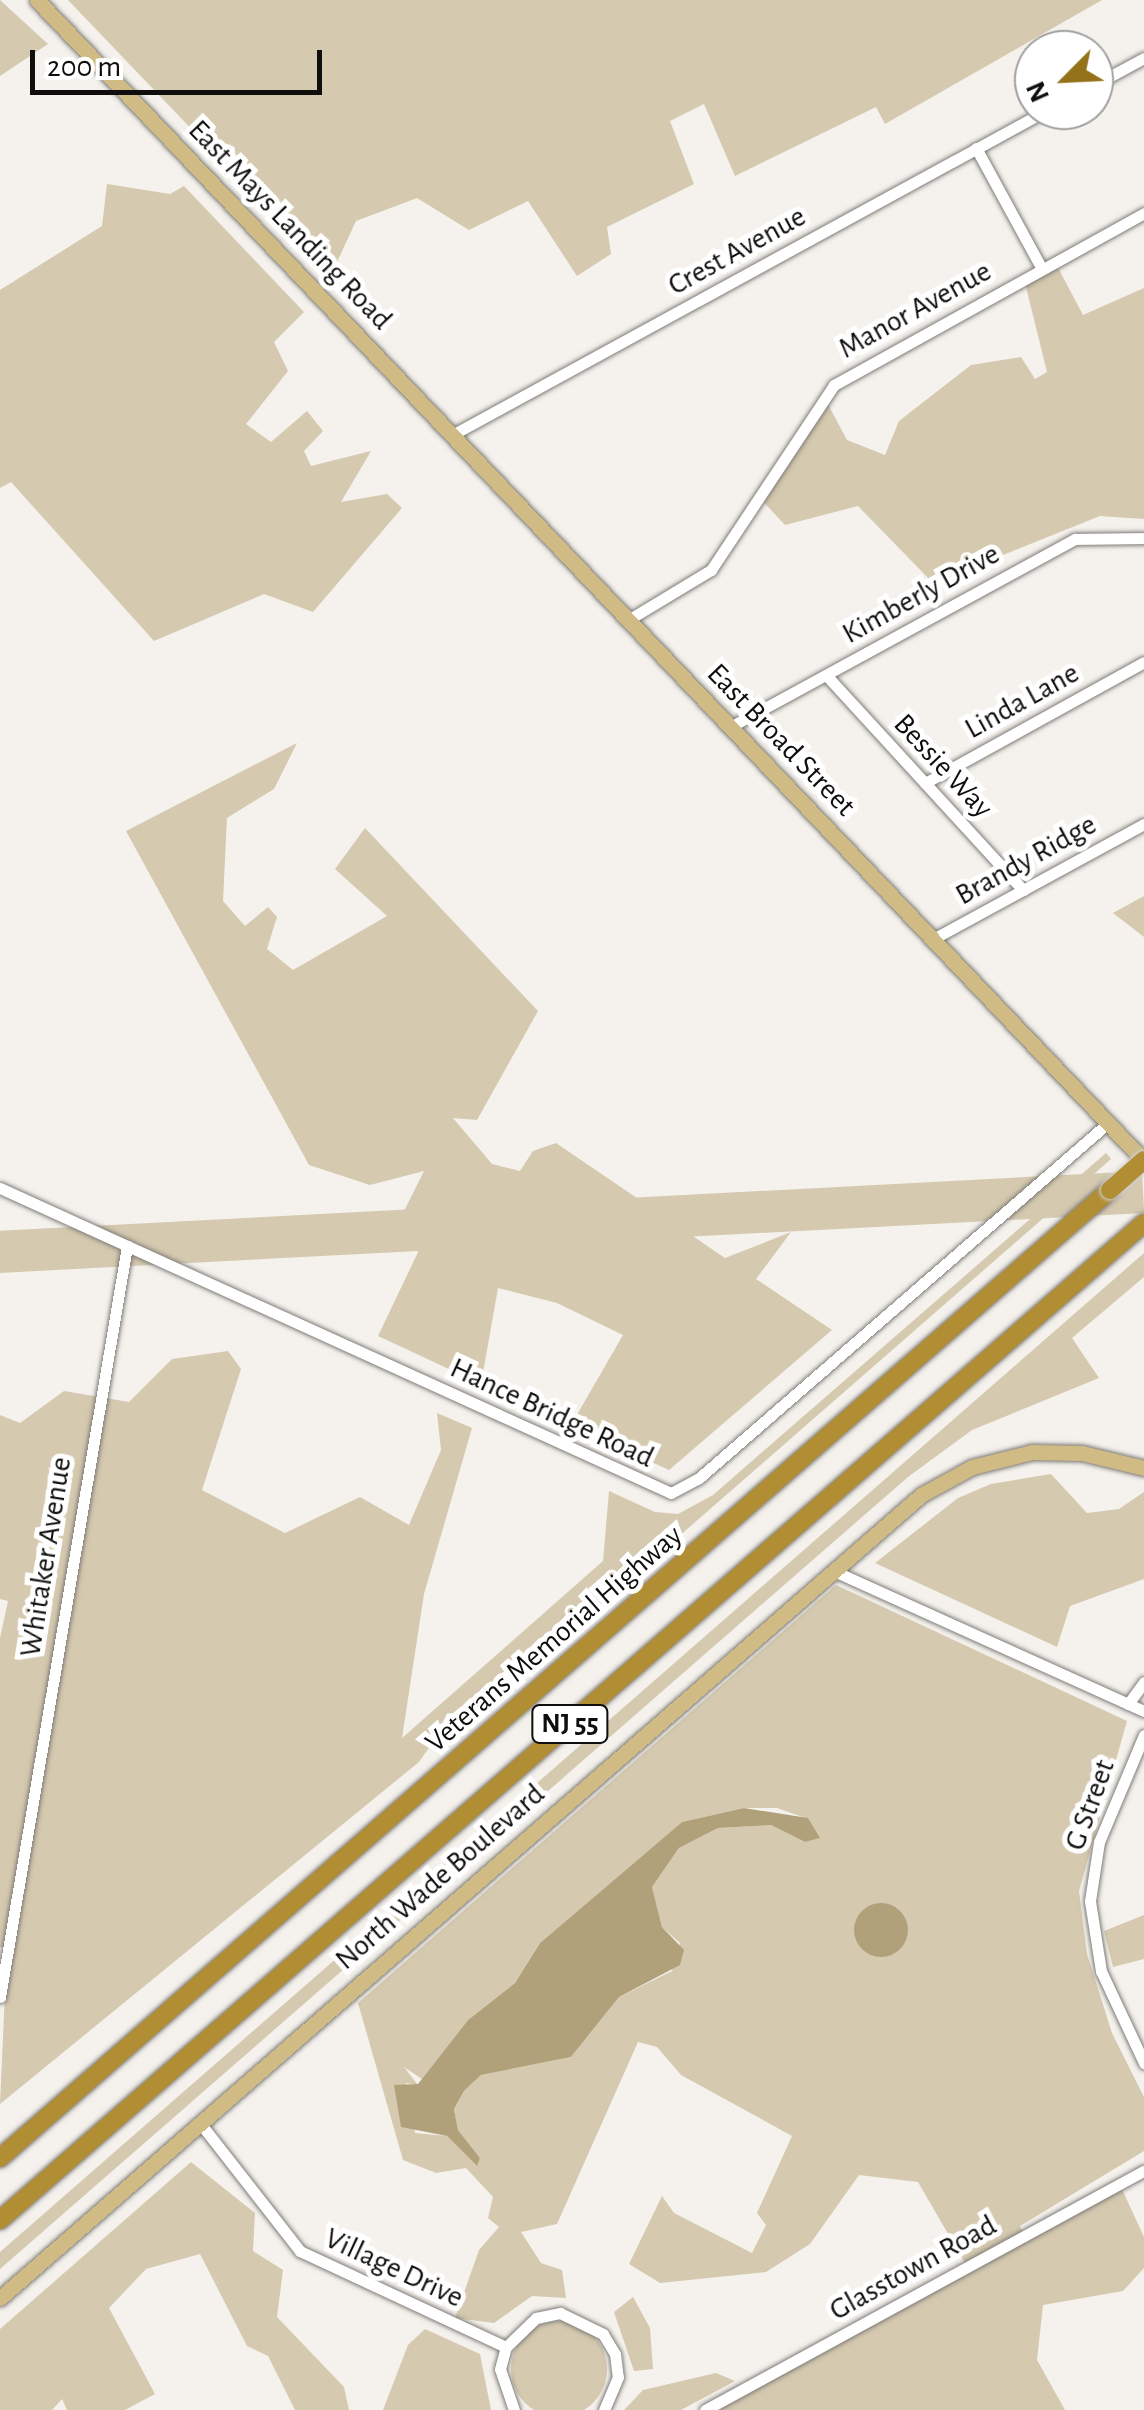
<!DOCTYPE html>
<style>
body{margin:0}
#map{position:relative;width:1144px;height:2410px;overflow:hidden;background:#f5f2ed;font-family:"Alegreya Sans",sans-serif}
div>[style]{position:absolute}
.green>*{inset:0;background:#d5c9af;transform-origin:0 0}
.round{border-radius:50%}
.water>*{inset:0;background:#b1a17b}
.roads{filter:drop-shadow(0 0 2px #7f7c78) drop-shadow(0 0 2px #7f7c78)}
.minor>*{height:11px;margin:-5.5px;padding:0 5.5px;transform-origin:5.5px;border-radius:5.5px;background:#fff}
.major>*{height:15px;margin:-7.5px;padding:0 7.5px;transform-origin:7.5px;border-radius:7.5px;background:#d0bb85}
.highway>*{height:18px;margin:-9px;padding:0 9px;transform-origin:9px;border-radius:9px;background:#b18d34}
.bridges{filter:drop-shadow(0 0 2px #cfcfce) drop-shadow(0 0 2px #cfcfce)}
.highway-bridge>*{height:18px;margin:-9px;padding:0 9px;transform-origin:9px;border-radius:9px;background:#b18d34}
span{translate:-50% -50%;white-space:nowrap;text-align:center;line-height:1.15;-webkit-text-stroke:10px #fff;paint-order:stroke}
.shield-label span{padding:2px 8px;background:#fff;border:2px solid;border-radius:8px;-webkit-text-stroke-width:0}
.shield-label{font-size:28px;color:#0f0e0c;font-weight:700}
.street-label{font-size:30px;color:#0f0e0c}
.north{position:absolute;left:1014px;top:30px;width:100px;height:100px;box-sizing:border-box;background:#fff;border:2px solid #9f9f9e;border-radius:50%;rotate:246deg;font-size:28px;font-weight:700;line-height:40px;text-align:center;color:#0f0e0c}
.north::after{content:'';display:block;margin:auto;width:35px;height:45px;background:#937219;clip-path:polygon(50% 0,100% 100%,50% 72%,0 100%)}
.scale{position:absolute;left:30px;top:50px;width:292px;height:45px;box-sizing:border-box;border:5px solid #0f0e0c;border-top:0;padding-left:12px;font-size:30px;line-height:35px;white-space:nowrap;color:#0f0e0c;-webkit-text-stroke:8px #fff;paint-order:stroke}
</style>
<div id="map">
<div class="green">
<div style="clip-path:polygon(0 0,48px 44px,0 76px)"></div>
<div style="clip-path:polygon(68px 0,1102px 0,885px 124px,876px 107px,735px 176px,704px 104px,670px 121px,694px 184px,607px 227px,611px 254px,577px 276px,528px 201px,469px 230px,417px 198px,356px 221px,331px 275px)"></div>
<div style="clip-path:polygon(107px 184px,170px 194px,184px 186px,304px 312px,274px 342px,288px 371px,246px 424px,271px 442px,307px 411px,323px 431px,304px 451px,311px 466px,371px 451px,341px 502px,387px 494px,402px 508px,313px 612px,264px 594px,154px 641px,11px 482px,0 488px,0 290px,102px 226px)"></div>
<div style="clip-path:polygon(1055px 262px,1083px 315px,1144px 288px,1144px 519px,1100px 516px,933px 583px,858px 506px,785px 525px,756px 494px,823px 395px,847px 440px,885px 455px,899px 421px,971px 365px,1021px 357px,1035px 379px,1047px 372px,1024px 279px)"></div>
<div style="clip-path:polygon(297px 743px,274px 789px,227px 818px,223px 901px,245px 926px,268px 907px,277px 917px,267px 949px,293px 970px,387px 916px,335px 869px,365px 828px,538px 1011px,477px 1120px,453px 1118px,492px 1164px,520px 1171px,533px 1151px,556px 1143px,725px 1258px,791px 1232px,756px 1279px,832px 1330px,669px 1470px,571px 1425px,623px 1335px,557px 1303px,498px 1288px,481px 1384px,378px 1336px,419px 1250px,399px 1221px,424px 1171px,370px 1185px,309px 1165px,126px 831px)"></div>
<div style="clip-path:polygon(1144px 896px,1144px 937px,1113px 913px)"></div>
<div style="clip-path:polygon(1106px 1153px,1111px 1159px,496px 1696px,483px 1691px,454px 1712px,419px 1762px,0 2104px,7px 1948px,0 1947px,0 1638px,8px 1601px,0 1599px,0 1415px,20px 1423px,64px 1391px,129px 1402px,172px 1359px,228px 1351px,241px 1369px,202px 1490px,285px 1533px,360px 1497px,409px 1525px,441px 1450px,437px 1413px,472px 1428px,424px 1594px,402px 1738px,603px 1561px,609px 1491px,655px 1512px,678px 1514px,713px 1495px)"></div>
<div style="left:1142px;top:1171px;width:42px;height:1517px;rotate:87deg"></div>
<div style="clip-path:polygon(1144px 1253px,1144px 1277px,1072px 1338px,1099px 1378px,972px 1430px,908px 1477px,0 2269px,0 2252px)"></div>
<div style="clip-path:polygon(1051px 1474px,1087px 1513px,1119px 1509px,1144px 1492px,1144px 1579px,1070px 1606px,1057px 1647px,875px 1563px,958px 1498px,991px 1484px)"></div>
<div style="clip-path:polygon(evenodd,836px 1585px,1127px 1721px,1079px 1891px,1087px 1954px,1112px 2033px,1144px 2097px,1144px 2151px,1020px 2226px,1023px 2233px,965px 2263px,918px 2182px,859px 2175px,810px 2244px,766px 2272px,660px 2283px,629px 2264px,662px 2196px,674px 2213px,752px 2253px,766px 2225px,757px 2213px,792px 2136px,681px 2075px,657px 2047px,638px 2042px,557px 2224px,521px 2232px,541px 2263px,562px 2270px,566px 2298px,532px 2296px,494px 2323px,455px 2318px,479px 2250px,499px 2227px,488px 2218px,493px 2197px,466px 2168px,436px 2173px,403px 2160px,358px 2003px,836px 1585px,744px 1808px,777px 1808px,808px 1819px,819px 1838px,805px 1842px,771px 1825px,718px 1828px,679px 1848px,652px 1887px,662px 1927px,680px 1943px,672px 1971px,619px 1997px,571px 2057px,481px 2075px,464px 2091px,454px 2109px,458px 2130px,480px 2158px,476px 2165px,447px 2136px,415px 2133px,406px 2083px,418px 2085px,404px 2067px,422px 2079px,468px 2020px,515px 1983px,540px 1943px,682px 1822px,744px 1808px)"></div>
<div style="clip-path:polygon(1144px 1915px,1144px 1959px,1113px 1967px,1104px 1931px)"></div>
<div style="clip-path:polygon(191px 2162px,255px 2213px,253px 2251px,283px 2270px,277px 2317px,344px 2387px,349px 2410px,295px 2410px,268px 2356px,247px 2346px,200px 2254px,146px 2269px,109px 2308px,155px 2394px,125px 2410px,67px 2410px,62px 2399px,52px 2410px,0 2410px,0 2329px)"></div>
<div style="clip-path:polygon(1121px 2187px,1144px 2237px,1144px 2268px,1123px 2291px,1043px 2305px,1037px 2360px,1065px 2410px,717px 2410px)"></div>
<div style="clip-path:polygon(633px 2297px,650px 2328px,653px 2369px,634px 2371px,614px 2312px)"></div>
<div class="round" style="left:511px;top:2321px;width:96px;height:96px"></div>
<div style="clip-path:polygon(425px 2329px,480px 2354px,491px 2410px,383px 2410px,408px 2345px)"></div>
<div style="clip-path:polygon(716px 2373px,735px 2381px,681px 2410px,624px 2410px,643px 2390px)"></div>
</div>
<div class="water">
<div style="clip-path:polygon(744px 1808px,808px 1818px,820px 1838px,805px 1842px,771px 1825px,718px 1828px,679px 1848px,652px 1887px,662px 1927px,684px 1950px,680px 1965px,619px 1997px,571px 2057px,481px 2075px,464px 2091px,454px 2109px,458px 2130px,480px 2158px,477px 2166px,447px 2136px,401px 2127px,394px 2085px,418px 2084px,468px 2020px,515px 1983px,540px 1943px,682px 1822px)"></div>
<div class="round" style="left:854px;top:1903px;width:54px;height:54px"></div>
</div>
<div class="roads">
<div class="minor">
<div style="left:1094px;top:85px;width:57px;rotate:-28.4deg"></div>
<div style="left:976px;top:148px;width:138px;rotate:61.4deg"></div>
<div style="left:452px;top:435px;width:678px;rotate:-28.64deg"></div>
<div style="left:628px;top:620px;width:97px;rotate:-31.1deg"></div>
<div style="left:711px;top:570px;width:222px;rotate:-56.4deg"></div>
<div style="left:834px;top:385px;width:355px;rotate:-29deg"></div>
<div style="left:826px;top:675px;width:292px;rotate:47.5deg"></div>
<div style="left:730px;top:727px;width:393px;rotate:-28.6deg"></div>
<div style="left:1075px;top:539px;width:69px;rotate:-0.8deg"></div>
<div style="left:925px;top:783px;width:250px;rotate:-28.9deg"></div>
<div style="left:933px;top:939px;width:240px;rotate:-28.6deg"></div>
<div style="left:0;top:1188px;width:737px;rotate:24.44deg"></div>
<div style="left:671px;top:1493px;width:32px;rotate:-28deg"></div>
<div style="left:699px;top:1478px;width:542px;rotate:-40.96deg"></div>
<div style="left:834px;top:1571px;width:340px;rotate:24.3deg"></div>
<div style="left:1128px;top:1704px;width:27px;rotate:-54deg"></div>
<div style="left:1144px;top:1735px;width:116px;rotate:112.8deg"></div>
<div style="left:1099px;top:1842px;width:60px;rotate:98.7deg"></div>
<div style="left:1090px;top:1901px;width:71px;rotate:81.1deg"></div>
<div style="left:1101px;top:1971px;width:102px;rotate:64.9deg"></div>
<div style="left:0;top:1997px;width:762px;rotate:-80.4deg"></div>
<div style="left:200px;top:2123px;width:162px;rotate:52deg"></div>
<div style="left:300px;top:2251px;width:227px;rotate:25deg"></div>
<div style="left:514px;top:2410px;width:43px;rotate:-108.9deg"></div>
<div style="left:500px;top:2369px;width:23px;rotate:-75deg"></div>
<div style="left:506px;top:2347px;width:42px;rotate:-44deg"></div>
<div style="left:536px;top:2318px;width:25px;rotate:-12deg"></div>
<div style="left:560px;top:2313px;width:48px;rotate:26deg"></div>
<div style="left:603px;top:2334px;width:23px;rotate:59deg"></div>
<div style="left:615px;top:2354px;width:23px;rotate:83deg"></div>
<div style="left:618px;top:2377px;width:36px;rotate:113deg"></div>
<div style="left:705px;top:2410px;width:500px;rotate:-28.6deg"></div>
</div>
<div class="major">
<div style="left:37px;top:0;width:1604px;rotate:46.36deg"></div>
<div style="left:0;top:2298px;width:1222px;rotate:-41.08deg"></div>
<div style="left:921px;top:1495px;width:58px;rotate:-28.8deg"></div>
<div style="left:972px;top:1467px;width:62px;rotate:-14deg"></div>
<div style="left:1032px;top:1452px;width:50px;rotate:1.1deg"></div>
<div style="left:1082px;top:1453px;width:64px;rotate:13.6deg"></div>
</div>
<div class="highway">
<div style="left:0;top:2158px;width:1473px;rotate:-41.09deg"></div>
<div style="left:0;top:2220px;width:1517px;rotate:-41.07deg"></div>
</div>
</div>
<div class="bridges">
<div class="highway-bridge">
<div style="left:1110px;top:1190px;width:45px;rotate:-41.4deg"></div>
</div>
</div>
<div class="shield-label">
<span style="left:570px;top:1724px">NJ 55</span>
</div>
<div class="street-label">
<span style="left:290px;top:225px;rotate:46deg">East Mays Landing Road</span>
<span style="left:737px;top:251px;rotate:-29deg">Crest Avenue</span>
<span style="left:915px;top:310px;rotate:-29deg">Manor Avenue</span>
<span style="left:921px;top:594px;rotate:-29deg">Kimberly Drive</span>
<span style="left:1022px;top:701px;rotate:-29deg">Linda Lane</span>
<span style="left:781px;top:740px;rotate:46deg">East Broad Street</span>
<span style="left:943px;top:766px;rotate:47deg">Bessie Way</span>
<span style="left:1026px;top:860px;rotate:-29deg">Brandy Ridge</span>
<span style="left:552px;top:1413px;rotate:25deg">Hance Bridge Road</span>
<span style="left:46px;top:1557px;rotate:-81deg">Whitaker Avenue</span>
<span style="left:554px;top:1639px;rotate:-41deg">Veterans Memorial Highway</span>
<span style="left:1090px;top:1805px;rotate:-70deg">G Street</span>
<span style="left:440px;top:1877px;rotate:-41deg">North Wade Boulevard</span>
<span style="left:394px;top:2268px;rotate:25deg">Village Drive</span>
<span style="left:913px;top:2268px;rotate:-29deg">Glasstown Road</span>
</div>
<div class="north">N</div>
<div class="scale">200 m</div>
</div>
